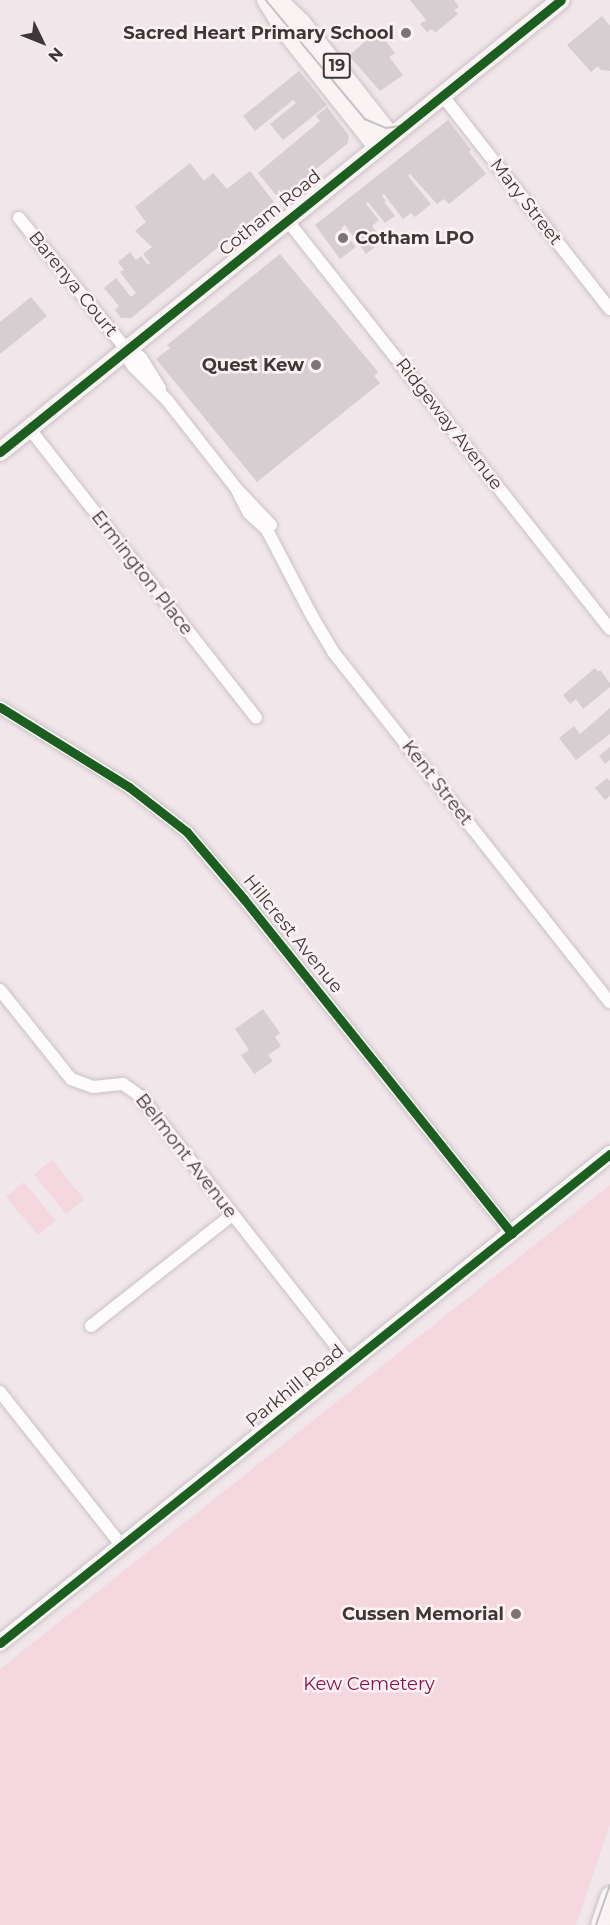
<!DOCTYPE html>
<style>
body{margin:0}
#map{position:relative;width:610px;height:1925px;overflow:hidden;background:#f1e6e9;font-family:Montserrat,sans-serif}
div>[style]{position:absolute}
.green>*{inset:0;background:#f4d7df;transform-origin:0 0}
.building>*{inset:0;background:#d6ced0}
.roads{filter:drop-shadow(0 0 2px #cac2c5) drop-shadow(0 0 2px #cac2c5)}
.street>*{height:12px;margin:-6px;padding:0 6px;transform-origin:6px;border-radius:6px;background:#fdfbfc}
.secondary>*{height:16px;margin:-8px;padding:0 8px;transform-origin:8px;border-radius:8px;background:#faf7f7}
.primary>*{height:18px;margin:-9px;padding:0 9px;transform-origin:9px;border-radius:9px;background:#f9f3f4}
.tram>*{height:1.5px;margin:-0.75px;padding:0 0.75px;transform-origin:0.75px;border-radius:0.75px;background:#c3c1c1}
.cycleway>*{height:9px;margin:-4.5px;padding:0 4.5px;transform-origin:4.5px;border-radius:4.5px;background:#1b5e20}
.dots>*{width:16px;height:16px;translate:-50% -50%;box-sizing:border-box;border:3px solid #fdf1f4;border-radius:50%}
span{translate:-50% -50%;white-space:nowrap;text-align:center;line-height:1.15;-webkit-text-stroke:5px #fdf1f4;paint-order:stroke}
.shield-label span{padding:2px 4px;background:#fdf1f4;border:2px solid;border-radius:4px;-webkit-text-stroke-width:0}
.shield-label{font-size:16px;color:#3e3738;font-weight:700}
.poi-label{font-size:18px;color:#3e3738;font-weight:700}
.right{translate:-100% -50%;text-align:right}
.left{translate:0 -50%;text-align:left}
.street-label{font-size:18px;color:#3e3738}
.park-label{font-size:18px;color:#881146}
.north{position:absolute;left:12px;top:12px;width:60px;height:60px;-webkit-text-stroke:4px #fdf1f4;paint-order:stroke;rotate:133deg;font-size:16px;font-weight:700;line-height:24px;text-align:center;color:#3e3738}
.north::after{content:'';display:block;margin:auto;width:21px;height:27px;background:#3e3738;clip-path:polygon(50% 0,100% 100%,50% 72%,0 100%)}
</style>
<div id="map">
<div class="green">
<div style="left:52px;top:1160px;width:51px;height:23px;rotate:51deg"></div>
<div style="left:24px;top:1182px;width:50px;height:23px;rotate:51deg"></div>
<div style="clip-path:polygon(610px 1185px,610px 1824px,576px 1925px,0 1925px,0 1669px)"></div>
</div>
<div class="building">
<div style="clip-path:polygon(410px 0,454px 0,459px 7px,454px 10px,458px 14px,435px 33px,432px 29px,427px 32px,420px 24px,426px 20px)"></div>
<div style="clip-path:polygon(602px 16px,610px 26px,610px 71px,601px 70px,598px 66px,591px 72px,567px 45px)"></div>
<div style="clip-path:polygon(377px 30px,395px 53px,389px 57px,403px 75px,380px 91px,349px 56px)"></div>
<div style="clip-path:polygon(299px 71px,327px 105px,283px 140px,270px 124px,296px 103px,293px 100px,255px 131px,243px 116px)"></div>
<div style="clip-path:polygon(327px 107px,349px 136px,348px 143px,283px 196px,276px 195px,258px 173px,320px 121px,316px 116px)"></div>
<div style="clip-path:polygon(448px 120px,471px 150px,469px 152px,486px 174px,449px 204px,444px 199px,437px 204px,410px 174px,408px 176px,431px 204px,415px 217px,411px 213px,403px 219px,384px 194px,382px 196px,386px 201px,384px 202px,395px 216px,385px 223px,368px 202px,366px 204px,379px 220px,372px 226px,380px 236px,372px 243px,375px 247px,366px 254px,345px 225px,341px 228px,356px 247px,340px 259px,315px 225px)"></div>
<div style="clip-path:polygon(190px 163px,204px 181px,213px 173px,227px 189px,250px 171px,274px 202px,131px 318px,121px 318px,115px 310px,119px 306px,104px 288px,116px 278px,131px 297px,136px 293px,120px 272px,124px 270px,118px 262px,130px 252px,136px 260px,141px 256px,148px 265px,150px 263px,143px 254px,152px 247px,135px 231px,146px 222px,135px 207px)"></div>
<div style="clip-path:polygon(280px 254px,378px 372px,374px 376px,380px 383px,257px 482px,156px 359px,170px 348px,167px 345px)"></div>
<div style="clip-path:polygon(31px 297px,47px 316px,0 354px,0 322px)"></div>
<div style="clip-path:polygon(595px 668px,598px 672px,600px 670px,610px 683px,610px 687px,583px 709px,576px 699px,570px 704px,563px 695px)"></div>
<div style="clip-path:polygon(610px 708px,610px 734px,576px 760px,559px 738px,574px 726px,580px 734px)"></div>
<div style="clip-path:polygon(610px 747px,610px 760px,605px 764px,599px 756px)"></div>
<div style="clip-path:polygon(607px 778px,610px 781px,610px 796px,605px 800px,595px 788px)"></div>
<div style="clip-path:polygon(263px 1009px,280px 1033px,275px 1037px,281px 1046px,268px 1055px,273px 1061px,254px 1074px,241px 1055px,249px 1050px,235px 1029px)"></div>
</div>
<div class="roads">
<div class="street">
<div style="left:442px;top:95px;width:272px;rotate:51.9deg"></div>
<div style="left:19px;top:218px;width:171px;rotate:50.7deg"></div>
<div style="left:287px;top:220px;width:521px;rotate:51.7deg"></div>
<div style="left:127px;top:350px;width:5px;rotate:101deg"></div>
<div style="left:126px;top:355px;width:13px;rotate:58deg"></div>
<div style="left:133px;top:366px;width:48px;rotate:45deg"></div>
<div style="left:167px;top:400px;width:112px;rotate:51.9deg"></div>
<div style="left:236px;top:488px;width:51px;rotate:46.6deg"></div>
<div style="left:127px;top:350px;width:5px"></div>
<div style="left:132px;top:350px;width:12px;rotate:42deg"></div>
<div style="left:141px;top:358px;width:36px;rotate:58deg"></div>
<div style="left:29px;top:428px;width:368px;rotate:51.9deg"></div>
<div style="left:236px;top:488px;width:28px;rotate:63deg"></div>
<div style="left:249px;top:513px;width:25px;rotate:43deg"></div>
<div style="left:267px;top:530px;width:97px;rotate:62.4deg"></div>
<div style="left:312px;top:616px;width:43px;rotate:59.3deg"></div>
<div style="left:334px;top:653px;width:445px;rotate:51.7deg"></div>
<div style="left:0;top:707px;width:152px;rotate:31.8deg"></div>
<div style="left:129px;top:787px;width:73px;rotate:37.8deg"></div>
<div style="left:187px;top:832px;width:87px;rotate:49.7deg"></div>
<div style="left:243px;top:898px;width:430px;rotate:51.3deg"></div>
<div style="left:0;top:990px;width:114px;rotate:51.4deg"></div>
<div style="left:71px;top:1079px;width:23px;rotate:20deg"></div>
<div style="left:93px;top:1087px;width:30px;rotate:-6deg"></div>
<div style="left:123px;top:1084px;width:21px;rotate:35deg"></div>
<div style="left:140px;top:1096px;width:340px;rotate:51.9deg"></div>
<div style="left:91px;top:1326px;width:179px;rotate:-38.2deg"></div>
<div style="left:0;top:1392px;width:196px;rotate:51.6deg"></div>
</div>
<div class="secondary">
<div style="left:0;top:1643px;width:782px;rotate:-38.72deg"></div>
</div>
<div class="primary">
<div style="left:266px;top:0;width:38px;rotate:58deg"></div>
<div style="left:286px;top:32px;width:147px;rotate:51.6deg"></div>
<div style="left:278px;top:0;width:32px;rotate:44deg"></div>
<div style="left:301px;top:22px;width:145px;rotate:51.7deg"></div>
<div style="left:0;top:452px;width:720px;rotate:-38.86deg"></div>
<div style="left:600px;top:1925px;width:31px;rotate:-71deg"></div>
</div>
</div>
<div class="tram">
<div style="left:266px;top:0;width:155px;rotate:50.2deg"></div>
<div style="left:365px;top:119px;width:23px;rotate:23deg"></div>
<div style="left:386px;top:128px;width:21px;rotate:-8deg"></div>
<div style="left:0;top:457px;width:727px;rotate:-38.92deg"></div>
<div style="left:596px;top:1925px;width:42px;rotate:-70.7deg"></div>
</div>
<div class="cycleway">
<div style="left:0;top:452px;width:720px;rotate:-38.86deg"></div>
<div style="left:0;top:707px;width:152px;rotate:31.8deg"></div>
<div style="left:129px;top:787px;width:73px;rotate:37.8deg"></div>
<div style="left:187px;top:832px;width:87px;rotate:49.7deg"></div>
<div style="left:243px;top:898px;width:430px;rotate:51.3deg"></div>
<div style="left:0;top:1643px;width:782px;rotate:-38.72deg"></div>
</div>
<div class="dots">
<div style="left:406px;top:33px;background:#7d7476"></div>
<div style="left:343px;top:238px;background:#7d7476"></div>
<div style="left:316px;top:365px;background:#7d7476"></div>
<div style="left:516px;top:1614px;background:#7d7476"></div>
</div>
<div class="shield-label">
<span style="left:337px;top:66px">19</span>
</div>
<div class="poi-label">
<span class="right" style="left:394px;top:33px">Sacred Heart Primary School</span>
<span class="left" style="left:355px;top:238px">Cotham LPO</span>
<span class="right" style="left:304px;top:365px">Quest Kew</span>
<span class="right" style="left:504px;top:1614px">Cussen Memorial</span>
</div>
<div class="street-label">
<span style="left:526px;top:202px;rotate:52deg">Mary Street</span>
<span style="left:270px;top:213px;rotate:-39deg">Cotham Road</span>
<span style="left:73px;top:284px;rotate:51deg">Barenya Court</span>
<span style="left:449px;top:424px;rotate:52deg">Ridgeway Avenue</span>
<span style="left:142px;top:573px;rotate:52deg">Ermington Place</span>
<span style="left:437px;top:783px;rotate:52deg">Kent Street</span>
<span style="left:293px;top:934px;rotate:51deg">Hillcrest Avenue</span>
<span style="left:186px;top:1156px;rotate:52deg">Belmont Avenue</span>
<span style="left:295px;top:1386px;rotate:-39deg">Parkhill Road</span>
</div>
<div class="park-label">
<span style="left:369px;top:1684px">Kew Cemetery</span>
</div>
<div class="north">N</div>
</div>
